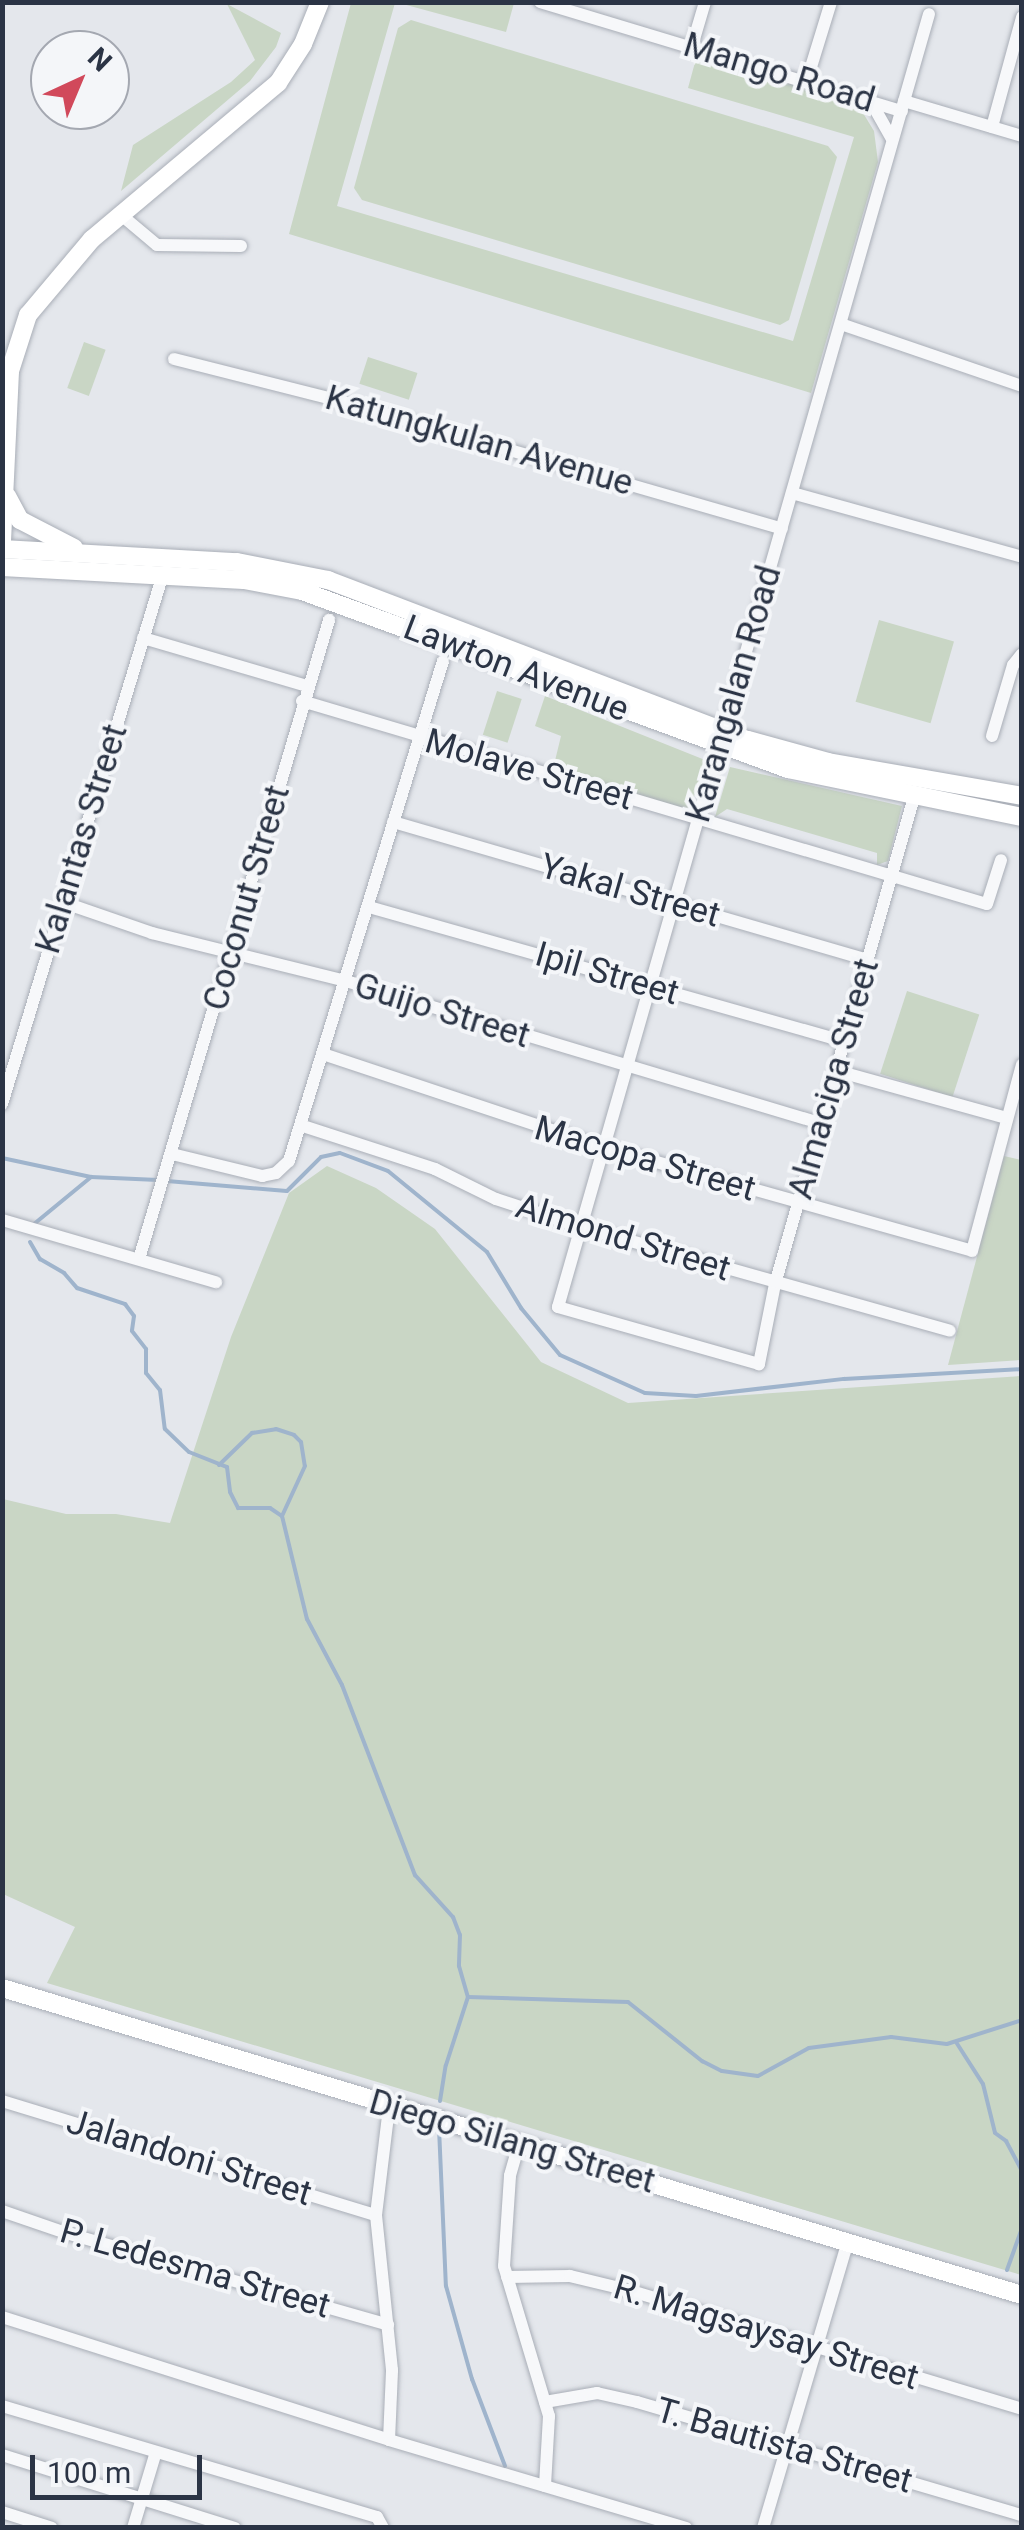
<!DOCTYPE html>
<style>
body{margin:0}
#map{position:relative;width:1024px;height:2530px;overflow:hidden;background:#e4e7ec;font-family:Roboto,sans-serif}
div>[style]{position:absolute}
.green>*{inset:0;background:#c9d6c5;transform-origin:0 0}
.stream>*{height:4px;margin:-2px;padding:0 2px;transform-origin:2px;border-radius:2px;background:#9fb4cc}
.roads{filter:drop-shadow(0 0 2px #a9aeb7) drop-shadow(0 0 2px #a9aeb7)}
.street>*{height:12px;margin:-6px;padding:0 6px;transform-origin:6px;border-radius:6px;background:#f7f8fa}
.secondary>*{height:18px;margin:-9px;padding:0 9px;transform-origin:9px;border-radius:9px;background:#fff}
span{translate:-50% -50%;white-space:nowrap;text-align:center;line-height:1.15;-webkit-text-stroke:8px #f4f6f9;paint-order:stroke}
.street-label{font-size:35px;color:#2b3445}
.frame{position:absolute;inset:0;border:5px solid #2b3445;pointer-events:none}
.north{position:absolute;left:30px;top:30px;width:100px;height:100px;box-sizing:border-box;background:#f4f6f9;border:2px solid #a4a8b1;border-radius:50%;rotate:44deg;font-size:28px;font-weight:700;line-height:40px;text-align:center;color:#2b3445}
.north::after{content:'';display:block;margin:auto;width:35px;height:45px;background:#d1495b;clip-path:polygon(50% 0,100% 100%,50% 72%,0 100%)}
.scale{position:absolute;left:30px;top:2455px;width:172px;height:45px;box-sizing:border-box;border:5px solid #2b3445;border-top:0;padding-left:12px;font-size:30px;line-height:35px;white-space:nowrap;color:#2b3445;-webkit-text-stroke:8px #f4f6f9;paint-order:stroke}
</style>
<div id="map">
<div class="green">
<div style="clip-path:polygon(351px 3px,395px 3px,337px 206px,793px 341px,854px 137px,688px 88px,697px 55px,807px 87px,863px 113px,874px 131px,878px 162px,811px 393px,289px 234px)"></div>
<div style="clip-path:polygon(399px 3px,514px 3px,506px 32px)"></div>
<div style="clip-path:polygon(227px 4px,281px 33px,276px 47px,250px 81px,121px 191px,133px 145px,231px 82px,255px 60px)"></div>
<div style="clip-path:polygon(411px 20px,828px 146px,837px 157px,789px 320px,780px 325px,362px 200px,354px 188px,398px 28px)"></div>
<div style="left:84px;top:342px;width:23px;height:49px;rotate:20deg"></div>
<div style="left:368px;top:357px;width:52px;height:28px;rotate:18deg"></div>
<div style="left:879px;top:620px;width:78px;height:85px;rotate:16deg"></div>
<div style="left:497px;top:691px;width:26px;height:46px;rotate:18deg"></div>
<div style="clip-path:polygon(545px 696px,705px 760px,692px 804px,686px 810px,553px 769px,561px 736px,535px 726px)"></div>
<div style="clip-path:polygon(730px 767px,902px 806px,888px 861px,877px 865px,877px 853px,727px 809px,715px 817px)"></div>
<div style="left:907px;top:991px;width:76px;height:87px;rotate:18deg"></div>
<div style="clip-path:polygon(1004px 1156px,1021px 1160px,1021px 1360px,948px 1365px)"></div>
<div style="clip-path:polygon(327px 1166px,376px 1188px,435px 1229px,541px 1362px,628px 1403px,1021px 1376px,1021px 2275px,47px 1983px,75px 1927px,3px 1894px,3px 1499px,66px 1514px,116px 1514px,170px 1523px,231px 1337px,289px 1193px)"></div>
</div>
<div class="stream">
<div style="left:2px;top:1158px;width:91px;rotate:12.1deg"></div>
<div style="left:91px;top:1177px;width:67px;rotate:2.6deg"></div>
<div style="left:167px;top:1181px;width:120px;rotate:4.8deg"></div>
<div style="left:287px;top:1191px;width:48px;rotate:-45deg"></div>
<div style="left:321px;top:1157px;width:19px;rotate:-12deg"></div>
<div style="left:340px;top:1153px;width:51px;rotate:20.6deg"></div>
<div style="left:388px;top:1171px;width:128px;rotate:39.3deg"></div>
<div style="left:487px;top:1252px;width:66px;rotate:58.7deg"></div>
<div style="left:521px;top:1308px;width:61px;rotate:50.3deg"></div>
<div style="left:560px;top:1355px;width:93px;rotate:24.1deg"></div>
<div style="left:645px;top:1393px;width:51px;rotate:3.4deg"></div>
<div style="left:696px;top:1396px;width:149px;rotate:-6.6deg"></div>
<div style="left:844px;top:1379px;width:178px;rotate:-3.2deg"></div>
<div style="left:34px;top:1224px;width:74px;rotate:-39.5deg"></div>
<div style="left:30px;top:1242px;width:20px;rotate:60deg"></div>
<div style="left:40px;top:1259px;width:28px;rotate:30deg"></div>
<div style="left:64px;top:1273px;width:20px;rotate:49deg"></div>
<div style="left:77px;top:1288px;width:51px;rotate:18.4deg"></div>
<div style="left:125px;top:1304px;width:15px;rotate:53deg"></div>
<div style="left:134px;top:1316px;width:15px;rotate:98deg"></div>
<div style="left:132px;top:1331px;width:23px;rotate:52deg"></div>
<div style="left:146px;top:1349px;width:24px;rotate:90deg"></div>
<div style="left:146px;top:1373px;width:22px;rotate:51deg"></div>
<div style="left:160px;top:1390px;width:39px;rotate:83deg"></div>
<div style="left:165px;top:1429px;width:33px;rotate:44deg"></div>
<div style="left:189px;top:1452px;width:41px;rotate:21.5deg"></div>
<div style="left:227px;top:1467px;width:25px;rotate:83deg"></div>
<div style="left:230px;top:1492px;width:18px;rotate:63deg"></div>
<div style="left:238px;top:1508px;width:32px"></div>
<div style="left:270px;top:1508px;width:14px;rotate:34deg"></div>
<div style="left:282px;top:1516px;width:106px;rotate:76.4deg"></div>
<div style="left:307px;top:1619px;width:75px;rotate:62.1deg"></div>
<div style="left:342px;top:1685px;width:204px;rotate:69deg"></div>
<div style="left:415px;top:1875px;width:57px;rotate:47.9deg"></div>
<div style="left:453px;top:1917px;width:19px;rotate:69deg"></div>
<div style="left:460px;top:1935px;width:31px;rotate:92deg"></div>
<div style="left:459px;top:1966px;width:32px;rotate:74deg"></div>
<div style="left:468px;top:1997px;width:160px;rotate:1.8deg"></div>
<div style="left:628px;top:2002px;width:95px;rotate:38.6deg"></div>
<div style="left:702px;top:2061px;width:22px;rotate:27deg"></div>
<div style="left:722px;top:2071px;width:36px;rotate:8deg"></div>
<div style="left:758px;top:2076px;width:58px;rotate:-28.8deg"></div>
<div style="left:809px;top:2048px;width:83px;rotate:-7.6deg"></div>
<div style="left:891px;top:2037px;width:56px;rotate:7.1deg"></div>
<div style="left:947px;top:2044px;width:79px;rotate:-17.7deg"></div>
<div style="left:219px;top:1465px;width:46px;rotate:-44.1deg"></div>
<div style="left:252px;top:1433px;width:24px;rotate:-9deg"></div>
<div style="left:276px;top:1429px;width:19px;rotate:18deg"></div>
<div style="left:294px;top:1435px;width:10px;rotate:45deg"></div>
<div style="left:301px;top:1442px;width:24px;rotate:81deg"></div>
<div style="left:305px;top:1466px;width:55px;rotate:114.7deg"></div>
<div style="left:956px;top:2042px;width:50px;rotate:57.3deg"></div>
<div style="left:983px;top:2084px;width:50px;rotate:76.2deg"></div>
<div style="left:995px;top:2133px;width:14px;rotate:36deg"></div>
<div style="left:1006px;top:2141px;width:34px;rotate:62deg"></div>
<div style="left:440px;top:2101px;width:36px;rotate:-81deg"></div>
<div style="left:446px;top:2065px;width:71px;rotate:-72.1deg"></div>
<div style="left:439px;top:2128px;width:158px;rotate:87.5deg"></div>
<div style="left:446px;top:2286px;width:97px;rotate:74.4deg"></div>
<div style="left:472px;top:2379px;width:93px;rotate:69.2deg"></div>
<div style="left:1007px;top:2270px;width:45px;rotate:-70.3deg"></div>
</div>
<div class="roads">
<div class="street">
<div style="left:540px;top:2px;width:378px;rotate:16.8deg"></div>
<div style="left:692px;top:46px;width:46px;rotate:-73.5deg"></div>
<div style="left:807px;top:80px;width:82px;rotate:-72.9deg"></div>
<div style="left:870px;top:100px;width:45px;rotate:60.6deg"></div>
<div style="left:904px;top:101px;width:123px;rotate:16.5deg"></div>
<div style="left:992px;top:127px;width:114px;rotate:-74.7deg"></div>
<div style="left:120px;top:214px;width:48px;rotate:40deg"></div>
<div style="left:157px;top:245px;width:84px;rotate:0.7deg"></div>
<div style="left:841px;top:324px;width:191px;rotate:18.9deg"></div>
<div style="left:174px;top:359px;width:167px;rotate:14.2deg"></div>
<div style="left:336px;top:400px;width:464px;rotate:16.1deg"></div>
<div style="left:792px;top:493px;width:239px;rotate:15.5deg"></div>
<div style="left:143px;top:638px;width:171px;rotate:16.3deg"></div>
<div style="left:302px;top:701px;width:714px;rotate:16.51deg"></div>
<div style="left:987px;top:904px;width:46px;rotate:-72.3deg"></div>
<div style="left:992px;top:736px;width:74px;rotate:-73.5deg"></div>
<div style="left:1013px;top:665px;width:14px;rotate:-51deg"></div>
<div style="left:914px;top:797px;width:506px;rotate:105.93deg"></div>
<div style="left:775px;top:1284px;width:82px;rotate:101.3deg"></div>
<div style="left:759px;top:1364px;width:209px;rotate:-164.2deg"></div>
<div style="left:558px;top:1307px;width:1345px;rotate:-73.99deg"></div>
<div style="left:393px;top:822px;width:494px;rotate:16.2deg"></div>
<div style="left:62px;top:902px;width:95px;rotate:19deg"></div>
<div style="left:152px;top:933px;width:200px;rotate:13.9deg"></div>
<div style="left:346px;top:981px;width:497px;rotate:16.7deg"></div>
<div style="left:369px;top:907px;width:494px;rotate:15.8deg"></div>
<div style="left:323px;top:1054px;width:295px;rotate:18.4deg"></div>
<div style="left:603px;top:1147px;width:383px;rotate:15.7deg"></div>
<div style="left:972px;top:1251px;width:193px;rotate:-75deg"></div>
<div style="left:837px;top:1071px;width:176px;rotate:15.5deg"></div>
<div style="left:2px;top:1104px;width:554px;rotate:-73.1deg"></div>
<div style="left:303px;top:1126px;width:139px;rotate:18deg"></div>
<div style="left:435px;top:1169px;width:68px;rotate:26.2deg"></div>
<div style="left:496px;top:1199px;width:89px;rotate:18.2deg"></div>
<div style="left:581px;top:1227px;width:383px;rotate:15.7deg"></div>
<div style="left:172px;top:1154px;width:93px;rotate:13.7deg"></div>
<div style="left:262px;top:1176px;width:14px;rotate:-12deg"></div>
<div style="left:276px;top:1173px;width:18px;rotate:-43deg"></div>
<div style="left:289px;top:1161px;width:523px;rotate:-72.88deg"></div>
<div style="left:2px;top:1220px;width:223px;rotate:16.2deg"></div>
<div style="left:139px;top:1259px;width:667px;rotate:-73.44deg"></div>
<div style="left:2px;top:2101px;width:391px;rotate:17deg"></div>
<div style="left:519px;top:2144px;width:33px;rotate:106deg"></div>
<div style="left:510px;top:2176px;width:90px;rotate:93.8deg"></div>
<div style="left:504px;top:2266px;width:157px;rotate:73.3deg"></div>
<div style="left:549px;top:2416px;width:70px;rotate:93.3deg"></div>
<div style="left:2px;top:2211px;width:68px;rotate:19deg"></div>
<div style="left:66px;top:2233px;width:335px;rotate:15.9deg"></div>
<div style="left:507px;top:2277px;width:63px;rotate:-0.9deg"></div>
<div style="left:570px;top:2276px;width:60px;rotate:13.6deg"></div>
<div style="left:628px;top:2290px;width:412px;rotate:16.8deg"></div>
<div style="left:2px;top:2317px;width:406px;rotate:17.6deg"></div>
<div style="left:389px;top:2440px;width:310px;rotate:16.5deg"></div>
<div style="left:545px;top:2402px;width:53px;rotate:-9.8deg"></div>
<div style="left:597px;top:2393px;width:41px;rotate:12.7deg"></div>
<div style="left:637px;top:2402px;width:401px;rotate:16.4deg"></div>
<div style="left:2px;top:2406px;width:391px;rotate:16.5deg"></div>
<div style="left:377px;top:2517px;width:13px;rotate:61deg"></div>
<div style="left:389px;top:2440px;width:70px;rotate:-87.5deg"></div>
<div style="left:392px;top:2370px;width:156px;rotate:-95.9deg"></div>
<div style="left:376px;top:2215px;width:109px;rotate:-83.1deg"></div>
<div style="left:2px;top:2455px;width:244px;rotate:17.4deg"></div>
<div style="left:2px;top:2512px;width:52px;rotate:17.7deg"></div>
<div style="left:133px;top:2528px;width:79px;rotate:-73.2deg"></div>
<div style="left:763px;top:2528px;width:299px;rotate:-73.5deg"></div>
</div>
<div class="secondary">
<div style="left:7px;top:496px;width:27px;rotate:62deg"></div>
<div style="left:20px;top:520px;width:61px;rotate:27.4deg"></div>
<div style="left:2px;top:541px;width:170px;rotate:-87.3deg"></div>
<div style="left:10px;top:371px;width:59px;rotate:-72.2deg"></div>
<div style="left:28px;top:315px;width:99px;rotate:-49.9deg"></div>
<div style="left:92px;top:239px;width:243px;rotate:-40deg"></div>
<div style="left:278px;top:83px;width:46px;rotate:-57.3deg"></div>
<div style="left:303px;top:44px;width:45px;rotate:-68deg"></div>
<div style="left:2px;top:549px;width:235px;rotate:3.2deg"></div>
<div style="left:237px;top:562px;width:93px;rotate:11.2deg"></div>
<div style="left:328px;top:580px;width:449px;rotate:20.9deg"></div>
<div style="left:748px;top:740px;width:83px;rotate:15.4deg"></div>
<div style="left:828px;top:762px;width:197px;rotate:9.9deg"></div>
<div style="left:2px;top:567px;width:242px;rotate:3.1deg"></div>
<div style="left:244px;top:580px;width:59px;rotate:10.7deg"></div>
<div style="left:302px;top:591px;width:518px;rotate:20.12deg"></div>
<div style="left:788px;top:769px;width:239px;rotate:11.6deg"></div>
<div style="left:2px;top:1988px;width:1065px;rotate:16.75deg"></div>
</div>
</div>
<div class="street-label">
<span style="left:779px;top:73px;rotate:17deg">Mango Road</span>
<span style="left:479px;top:441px;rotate:16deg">Katungkulan Avenue</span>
<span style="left:516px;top:669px;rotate:21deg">Lawton Avenue</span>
<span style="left:734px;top:694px;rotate:-74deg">Karangalan Road</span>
<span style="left:529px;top:770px;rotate:16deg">Molave Street</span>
<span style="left:82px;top:839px;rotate:-73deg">Kalantas Street</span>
<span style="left:630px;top:891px;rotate:16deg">Yakal Street</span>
<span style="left:247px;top:898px;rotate:-74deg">Coconut Street</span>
<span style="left:607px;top:974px;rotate:16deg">Ipil Street</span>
<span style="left:442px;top:1011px;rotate:17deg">Guijo Street</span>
<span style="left:834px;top:1079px;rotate:-74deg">Almaciga Street</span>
<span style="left:645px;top:1159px;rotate:16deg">Macopa Street</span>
<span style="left:623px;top:1238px;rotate:17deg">Almond Street</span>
<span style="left:512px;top:2142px;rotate:16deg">Diego Silang Street</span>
<span style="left:189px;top:2158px;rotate:17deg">Jalandoni Street</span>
<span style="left:195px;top:2269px;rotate:16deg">P. Ledesma Street</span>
<span style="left:766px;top:2333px;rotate:17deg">R. Magsaysay Street</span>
<span style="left:784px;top:2446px;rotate:16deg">T. Bautista Street</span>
</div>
<div class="frame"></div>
<div class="north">N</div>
<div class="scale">100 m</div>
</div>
